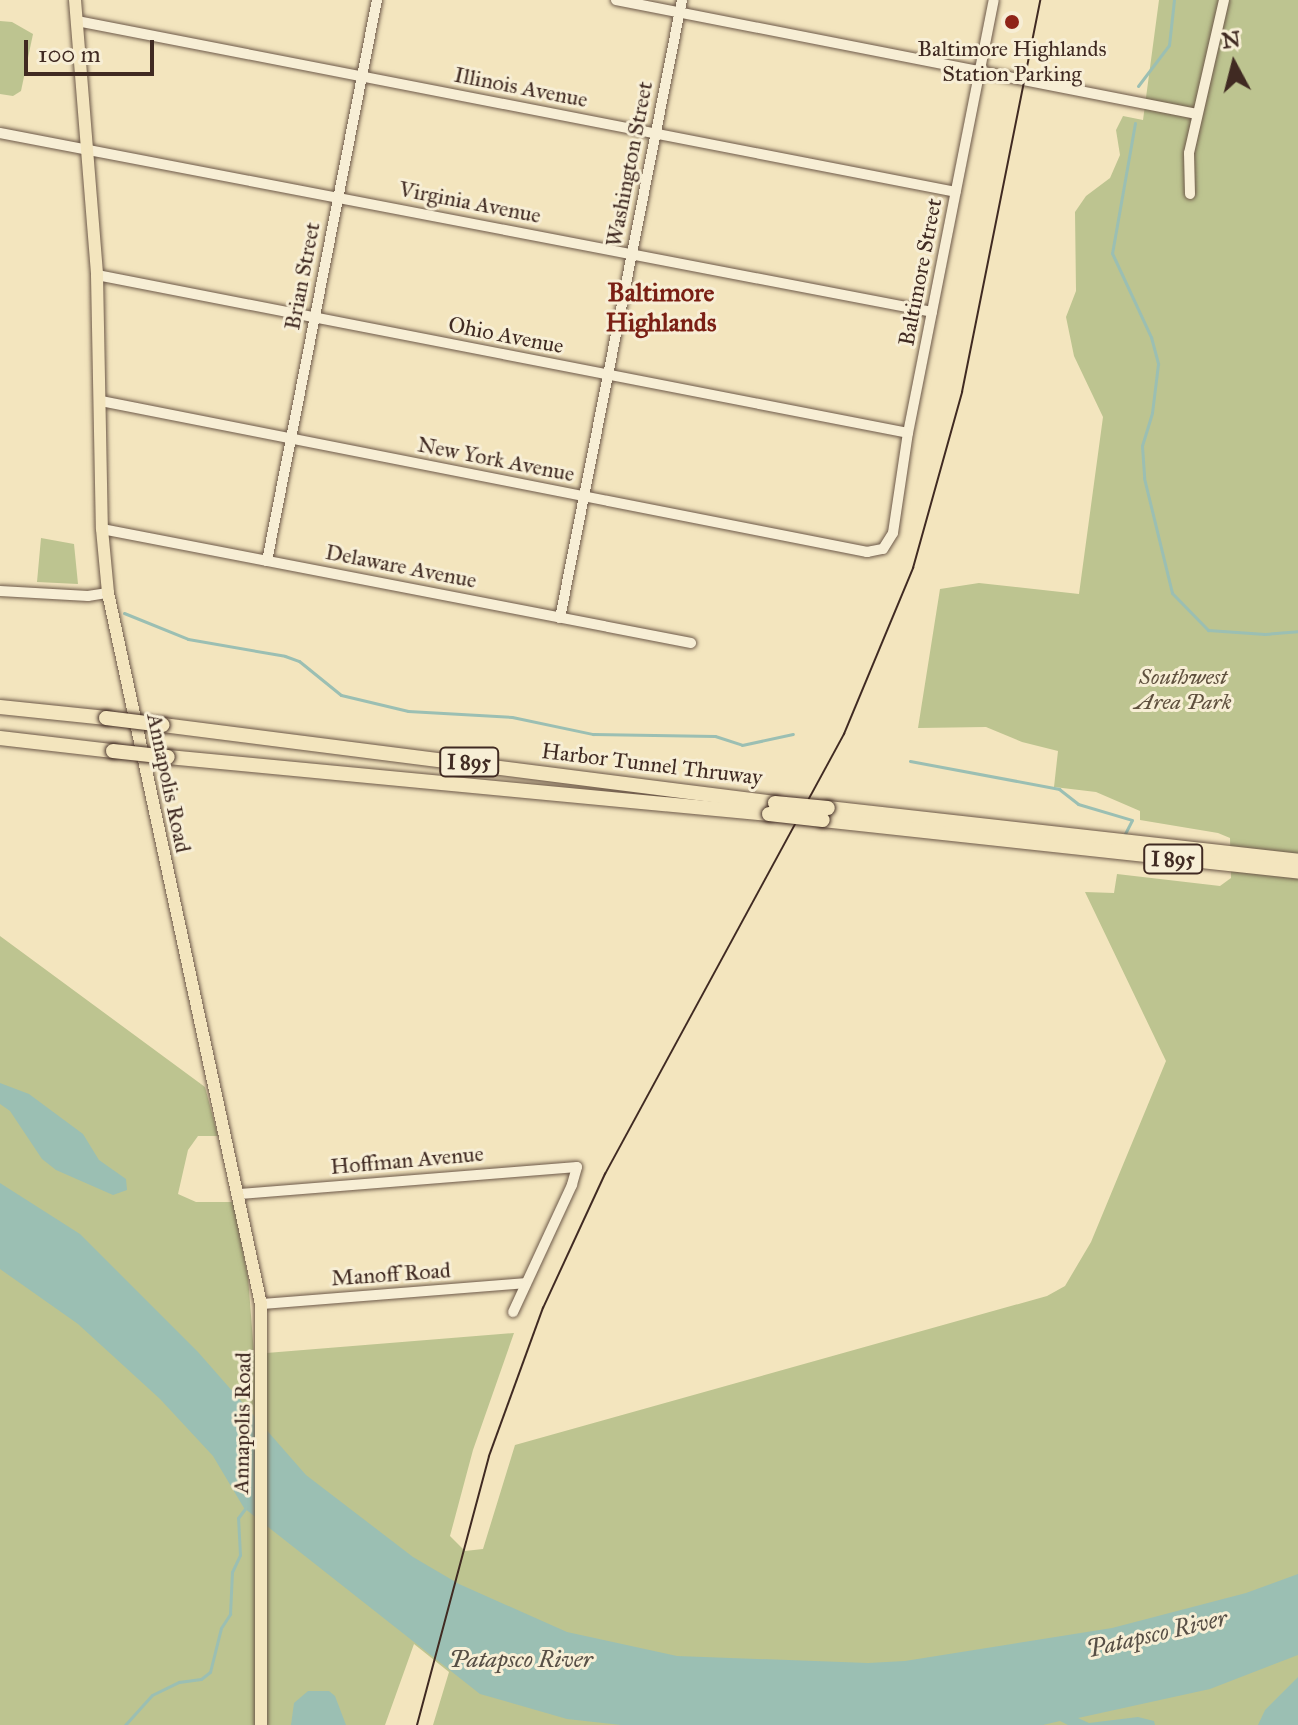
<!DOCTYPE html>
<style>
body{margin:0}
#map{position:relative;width:1298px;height:1725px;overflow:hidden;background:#f3e5be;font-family:"IM FELL Great Primer",serif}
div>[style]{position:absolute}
.green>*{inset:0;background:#bdc490}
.water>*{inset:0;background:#9bbfb3}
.stream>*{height:3px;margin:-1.5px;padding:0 1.5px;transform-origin:1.5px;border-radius:1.5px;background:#9bbfb3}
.roads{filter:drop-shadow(0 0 2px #6d5949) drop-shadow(0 0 2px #6d5949)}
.minor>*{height:10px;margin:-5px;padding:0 5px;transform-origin:5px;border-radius:5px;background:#f7eed5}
.major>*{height:12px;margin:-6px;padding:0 6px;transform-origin:6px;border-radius:6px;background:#f3e5be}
.highway>*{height:14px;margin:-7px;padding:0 7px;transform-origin:7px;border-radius:7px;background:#f3e5be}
.tram>*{height:2px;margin:-1px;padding:0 1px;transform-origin:1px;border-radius:1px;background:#402a22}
.bridges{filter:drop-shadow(0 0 2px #402a22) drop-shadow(0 0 2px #402a22)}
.highway-bridge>*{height:14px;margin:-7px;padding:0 7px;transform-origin:7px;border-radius:7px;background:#f3e5be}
.dots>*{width:22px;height:22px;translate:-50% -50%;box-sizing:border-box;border:4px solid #f7eed5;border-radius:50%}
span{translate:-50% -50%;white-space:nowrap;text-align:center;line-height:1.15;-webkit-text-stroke:6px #f7eed5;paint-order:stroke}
.shield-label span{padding:2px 6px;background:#f7eed5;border:2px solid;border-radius:6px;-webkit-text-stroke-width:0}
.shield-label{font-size:20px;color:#402a22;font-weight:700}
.poi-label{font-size:22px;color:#402a22}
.street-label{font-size:22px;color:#402a22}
.park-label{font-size:22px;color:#5f503e;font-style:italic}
.water-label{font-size:24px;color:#574f46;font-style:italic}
.quarter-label{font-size:26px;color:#7a1f14;font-weight:700}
.north{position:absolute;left:1194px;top:24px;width:80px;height:80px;-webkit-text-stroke:6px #f7eed5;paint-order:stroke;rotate:353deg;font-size:22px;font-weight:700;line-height:32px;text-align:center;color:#402a22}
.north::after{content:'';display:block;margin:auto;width:28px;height:36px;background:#402a22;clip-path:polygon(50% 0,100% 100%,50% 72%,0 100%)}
.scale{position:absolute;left:24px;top:40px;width:130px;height:36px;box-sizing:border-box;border:4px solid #402a22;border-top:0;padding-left:10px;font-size:24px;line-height:28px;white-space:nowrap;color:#402a22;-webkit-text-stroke:6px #f7eed5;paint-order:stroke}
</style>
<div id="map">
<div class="green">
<div style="clip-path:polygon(1159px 0,1298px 0,1298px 1725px,433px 1725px,449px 1672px,414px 1644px,385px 1725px,0 1725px,0 936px,205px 1087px,218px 1136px,198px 1136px,188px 1150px,178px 1194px,196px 1202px,233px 1202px,248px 1277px,254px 1354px,514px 1333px,473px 1450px,450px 1536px,465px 1551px,483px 1549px,515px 1445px,1047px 1296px,1065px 1286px,1091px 1242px,1166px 1061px,1085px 892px,1114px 893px,1117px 874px,1220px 886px,1231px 878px,1230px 838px,1218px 833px,1140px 820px,1140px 811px,1096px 792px,1054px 787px,1058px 751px,1022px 742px,986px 727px,918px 728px,940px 589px,979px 583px,1079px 594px,1103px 417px,1074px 356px,1066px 317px,1076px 291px,1075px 212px,1086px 196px,1110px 178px,1120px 155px,1116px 130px,1123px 116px,1143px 120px)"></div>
<div style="clip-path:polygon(0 21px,12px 22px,33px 34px,21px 91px,13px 96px,0 94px)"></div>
<div style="clip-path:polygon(41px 538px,74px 544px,78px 584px,37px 582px)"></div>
</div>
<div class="water">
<div style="clip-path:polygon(0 1083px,29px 1094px,83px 1134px,99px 1160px,126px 1179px,127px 1190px,113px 1195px,56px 1170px,42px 1159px,10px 1111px,0 1104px)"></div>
<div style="clip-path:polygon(0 1183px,80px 1234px,198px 1352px,306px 1475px,413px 1557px,459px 1584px,567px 1632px,677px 1656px,868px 1663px,905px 1661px,1112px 1628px,1246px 1593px,1298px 1574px,1298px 1655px,1210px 1689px,1078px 1718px,1089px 1723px,1138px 1717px,1154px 1721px,1155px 1725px,1068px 1725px,1060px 1721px,1043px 1725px,621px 1725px,567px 1719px,480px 1694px,244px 1508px,213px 1456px,160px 1399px,78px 1324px,0 1269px)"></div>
<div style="clip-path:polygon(1298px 1677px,1298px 1725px,1258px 1725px,1265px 1710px)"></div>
<div style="clip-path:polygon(308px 1691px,329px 1691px,335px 1696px,346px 1725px,291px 1725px,294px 1703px)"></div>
</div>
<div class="stream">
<div style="left:1138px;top:86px;width:51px;rotate:-52.9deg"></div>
<div style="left:1169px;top:45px;width:45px;rotate:-83.7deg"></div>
<div style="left:1135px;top:123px;width:132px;rotate:100deg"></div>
<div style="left:1112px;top:253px;width:93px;rotate:65.1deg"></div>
<div style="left:1151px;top:337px;width:28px;rotate:75deg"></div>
<div style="left:1158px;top:364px;width:49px;rotate:97deg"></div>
<div style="left:1152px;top:413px;width:34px;rotate:107deg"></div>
<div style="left:1142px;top:446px;width:32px;rotate:86deg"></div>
<div style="left:1144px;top:478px;width:118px;rotate:76.3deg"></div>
<div style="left:1172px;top:593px;width:52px;rotate:45.8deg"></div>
<div style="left:1208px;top:630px;width:57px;rotate:4deg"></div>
<div style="left:1265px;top:634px;width:33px;rotate:-5deg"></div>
<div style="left:124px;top:613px;width:69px;rotate:22.1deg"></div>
<div style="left:188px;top:639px;width:98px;rotate:9.9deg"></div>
<div style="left:285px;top:656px;width:15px;rotate:20deg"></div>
<div style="left:299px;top:661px;width:54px;rotate:39deg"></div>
<div style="left:341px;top:695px;width:69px;rotate:13.4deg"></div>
<div style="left:408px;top:711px;width:104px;rotate:3.3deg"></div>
<div style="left:512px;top:717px;width:83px;rotate:11.9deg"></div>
<div style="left:593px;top:734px;width:122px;rotate:0.9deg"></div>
<div style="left:715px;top:736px;width:28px;rotate:18deg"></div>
<div style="left:742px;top:745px;width:52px;rotate:-12.2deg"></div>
<div style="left:910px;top:761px;width:152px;rotate:10.6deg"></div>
<div style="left:1059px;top:789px;width:24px;rotate:38deg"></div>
<div style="left:1078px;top:804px;width:56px;rotate:16.5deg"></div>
<div style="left:1132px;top:820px;width:18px;rotate:117deg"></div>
<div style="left:125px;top:1725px;width:40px;rotate:-48deg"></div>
<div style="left:152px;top:1695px;width:30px;rotate:-26deg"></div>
<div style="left:179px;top:1682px;width:22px;rotate:-8deg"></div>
<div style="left:201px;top:1679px;width:11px;rotate:-38deg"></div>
<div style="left:210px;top:1672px;width:45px;rotate:-76deg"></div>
<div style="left:221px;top:1628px;width:17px;rotate:-57deg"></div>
<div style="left:230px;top:1614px;width:42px;rotate:-87.3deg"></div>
<div style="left:232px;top:1572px;width:19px;rotate:-65deg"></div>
<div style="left:240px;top:1555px;width:37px;rotate:-93deg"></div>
<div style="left:238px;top:1518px;width:15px;rotate:-53deg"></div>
</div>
<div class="roads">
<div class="minor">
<div style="left:616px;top:0;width:592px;rotate:11.1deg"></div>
<div style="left:77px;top:21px;width:895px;rotate:11.01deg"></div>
<div style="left:0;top:133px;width:949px;rotate:10.87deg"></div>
<div style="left:1190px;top:194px;width:41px;rotate:-91.4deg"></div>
<div style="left:1189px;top:153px;width:157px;rotate:-77.1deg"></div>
<div style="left:97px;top:275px;width:826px;rotate:11.02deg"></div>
<div style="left:101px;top:401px;width:781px;rotate:11.15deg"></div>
<div style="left:867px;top:552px;width:16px;rotate:-11deg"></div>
<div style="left:883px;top:549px;width:19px;rotate:-58deg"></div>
<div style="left:893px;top:533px;width:101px;rotate:-81.5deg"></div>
<div style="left:908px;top:433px;width:441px;rotate:-78.8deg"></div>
<div style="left:102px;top:529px;width:600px;rotate:10.95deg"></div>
<div style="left:267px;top:561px;width:572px;rotate:-78.91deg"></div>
<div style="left:0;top:591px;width:88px;rotate:3.3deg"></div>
<div style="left:88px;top:596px;width:20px;rotate:-9deg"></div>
<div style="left:560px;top:618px;width:630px;rotate:-78.83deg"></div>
<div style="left:240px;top:1194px;width:338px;rotate:-4.6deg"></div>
<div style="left:577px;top:1167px;width:19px;rotate:106deg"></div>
<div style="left:572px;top:1185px;width:140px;rotate:114.9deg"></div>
<div style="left:261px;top:1304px;width:265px;rotate:-4.5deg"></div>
</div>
<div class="major">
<div style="left:75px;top:0;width:276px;rotate:85.4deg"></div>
<div style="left:97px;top:275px;width:254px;rotate:88.9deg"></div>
<div style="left:102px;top:529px;width:64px;rotate:84.6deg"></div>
<div style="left:108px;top:593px;width:727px;rotate:77.86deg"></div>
<div style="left:261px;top:1304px;width:421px;rotate:90deg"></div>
</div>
<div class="highway">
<div style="left:0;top:707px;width:107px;rotate:5.9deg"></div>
<div style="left:163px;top:725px;width:617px;rotate:7.26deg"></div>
<div style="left:0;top:738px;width:114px;rotate:6.6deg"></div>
<div style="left:168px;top:757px;width:604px;rotate:5.42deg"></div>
<div style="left:828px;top:808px;width:473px;rotate:6.4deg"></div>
<div style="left:823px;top:820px;width:478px;rotate:6.2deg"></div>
</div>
</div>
<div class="tram">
<div style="left:417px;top:1725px;width:278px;rotate:-75deg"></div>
<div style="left:489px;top:1456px;width:158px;rotate:-70deg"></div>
<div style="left:543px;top:1308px;width:148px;rotate:-65.2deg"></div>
<div style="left:605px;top:1174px;width:501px;rotate:-61.49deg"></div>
<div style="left:844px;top:734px;width:180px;rotate:-67.4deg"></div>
<div style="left:913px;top:568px;width:183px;rotate:-74.4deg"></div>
<div style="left:962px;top:392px;width:400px;rotate:-78.7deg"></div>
</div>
<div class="bridges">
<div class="highway-bridge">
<div style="left:106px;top:718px;width:57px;rotate:7deg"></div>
<div style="left:113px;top:751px;width:55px;rotate:6.2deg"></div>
<div style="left:775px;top:803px;width:53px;rotate:5.4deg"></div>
<div style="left:769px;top:814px;width:54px;rotate:6.3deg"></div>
</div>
</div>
<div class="dots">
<div style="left:1012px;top:22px;background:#8f2418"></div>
</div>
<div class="shield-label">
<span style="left:469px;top:762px">I 895</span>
<span style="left:1173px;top:859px">I 895</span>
</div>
<div class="poi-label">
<span style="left:1012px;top:61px">Baltimore Highlands<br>Station Parking</span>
</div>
<div class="street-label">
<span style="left:521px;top:87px;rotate:11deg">Illinois Avenue</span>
<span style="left:629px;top:164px;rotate:-79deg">Washington Street</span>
<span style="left:470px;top:202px;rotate:11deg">Virginia Avenue</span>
<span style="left:920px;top:272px;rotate:-79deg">Baltimore Street</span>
<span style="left:302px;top:276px;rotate:-79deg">Brian Street</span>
<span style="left:506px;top:335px;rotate:11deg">Ohio Avenue</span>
<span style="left:496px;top:459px;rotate:11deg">New York Avenue</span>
<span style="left:401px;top:566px;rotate:11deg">Delaware Avenue</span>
<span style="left:652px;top:764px;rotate:7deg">Harbor Tunnel Thruway</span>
<span style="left:169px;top:783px;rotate:78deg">Annapolis Road</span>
<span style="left:407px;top:1160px;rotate:-5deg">Hoffman Avenue</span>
<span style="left:391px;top:1274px;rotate:-4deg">Manoff Road</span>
<span style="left:242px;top:1423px;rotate:-89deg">Annapolis Road</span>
</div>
<div class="park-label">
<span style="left:1183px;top:689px">Southwest<br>Area Park</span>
</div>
<div class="water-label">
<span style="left:1157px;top:1634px;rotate:-13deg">Patapsco River</span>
<span style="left:521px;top:1660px">Patapsco River</span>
</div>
<div class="quarter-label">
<span style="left:661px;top:308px">Baltimore<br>Highlands</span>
</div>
<div class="north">N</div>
<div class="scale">100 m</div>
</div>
